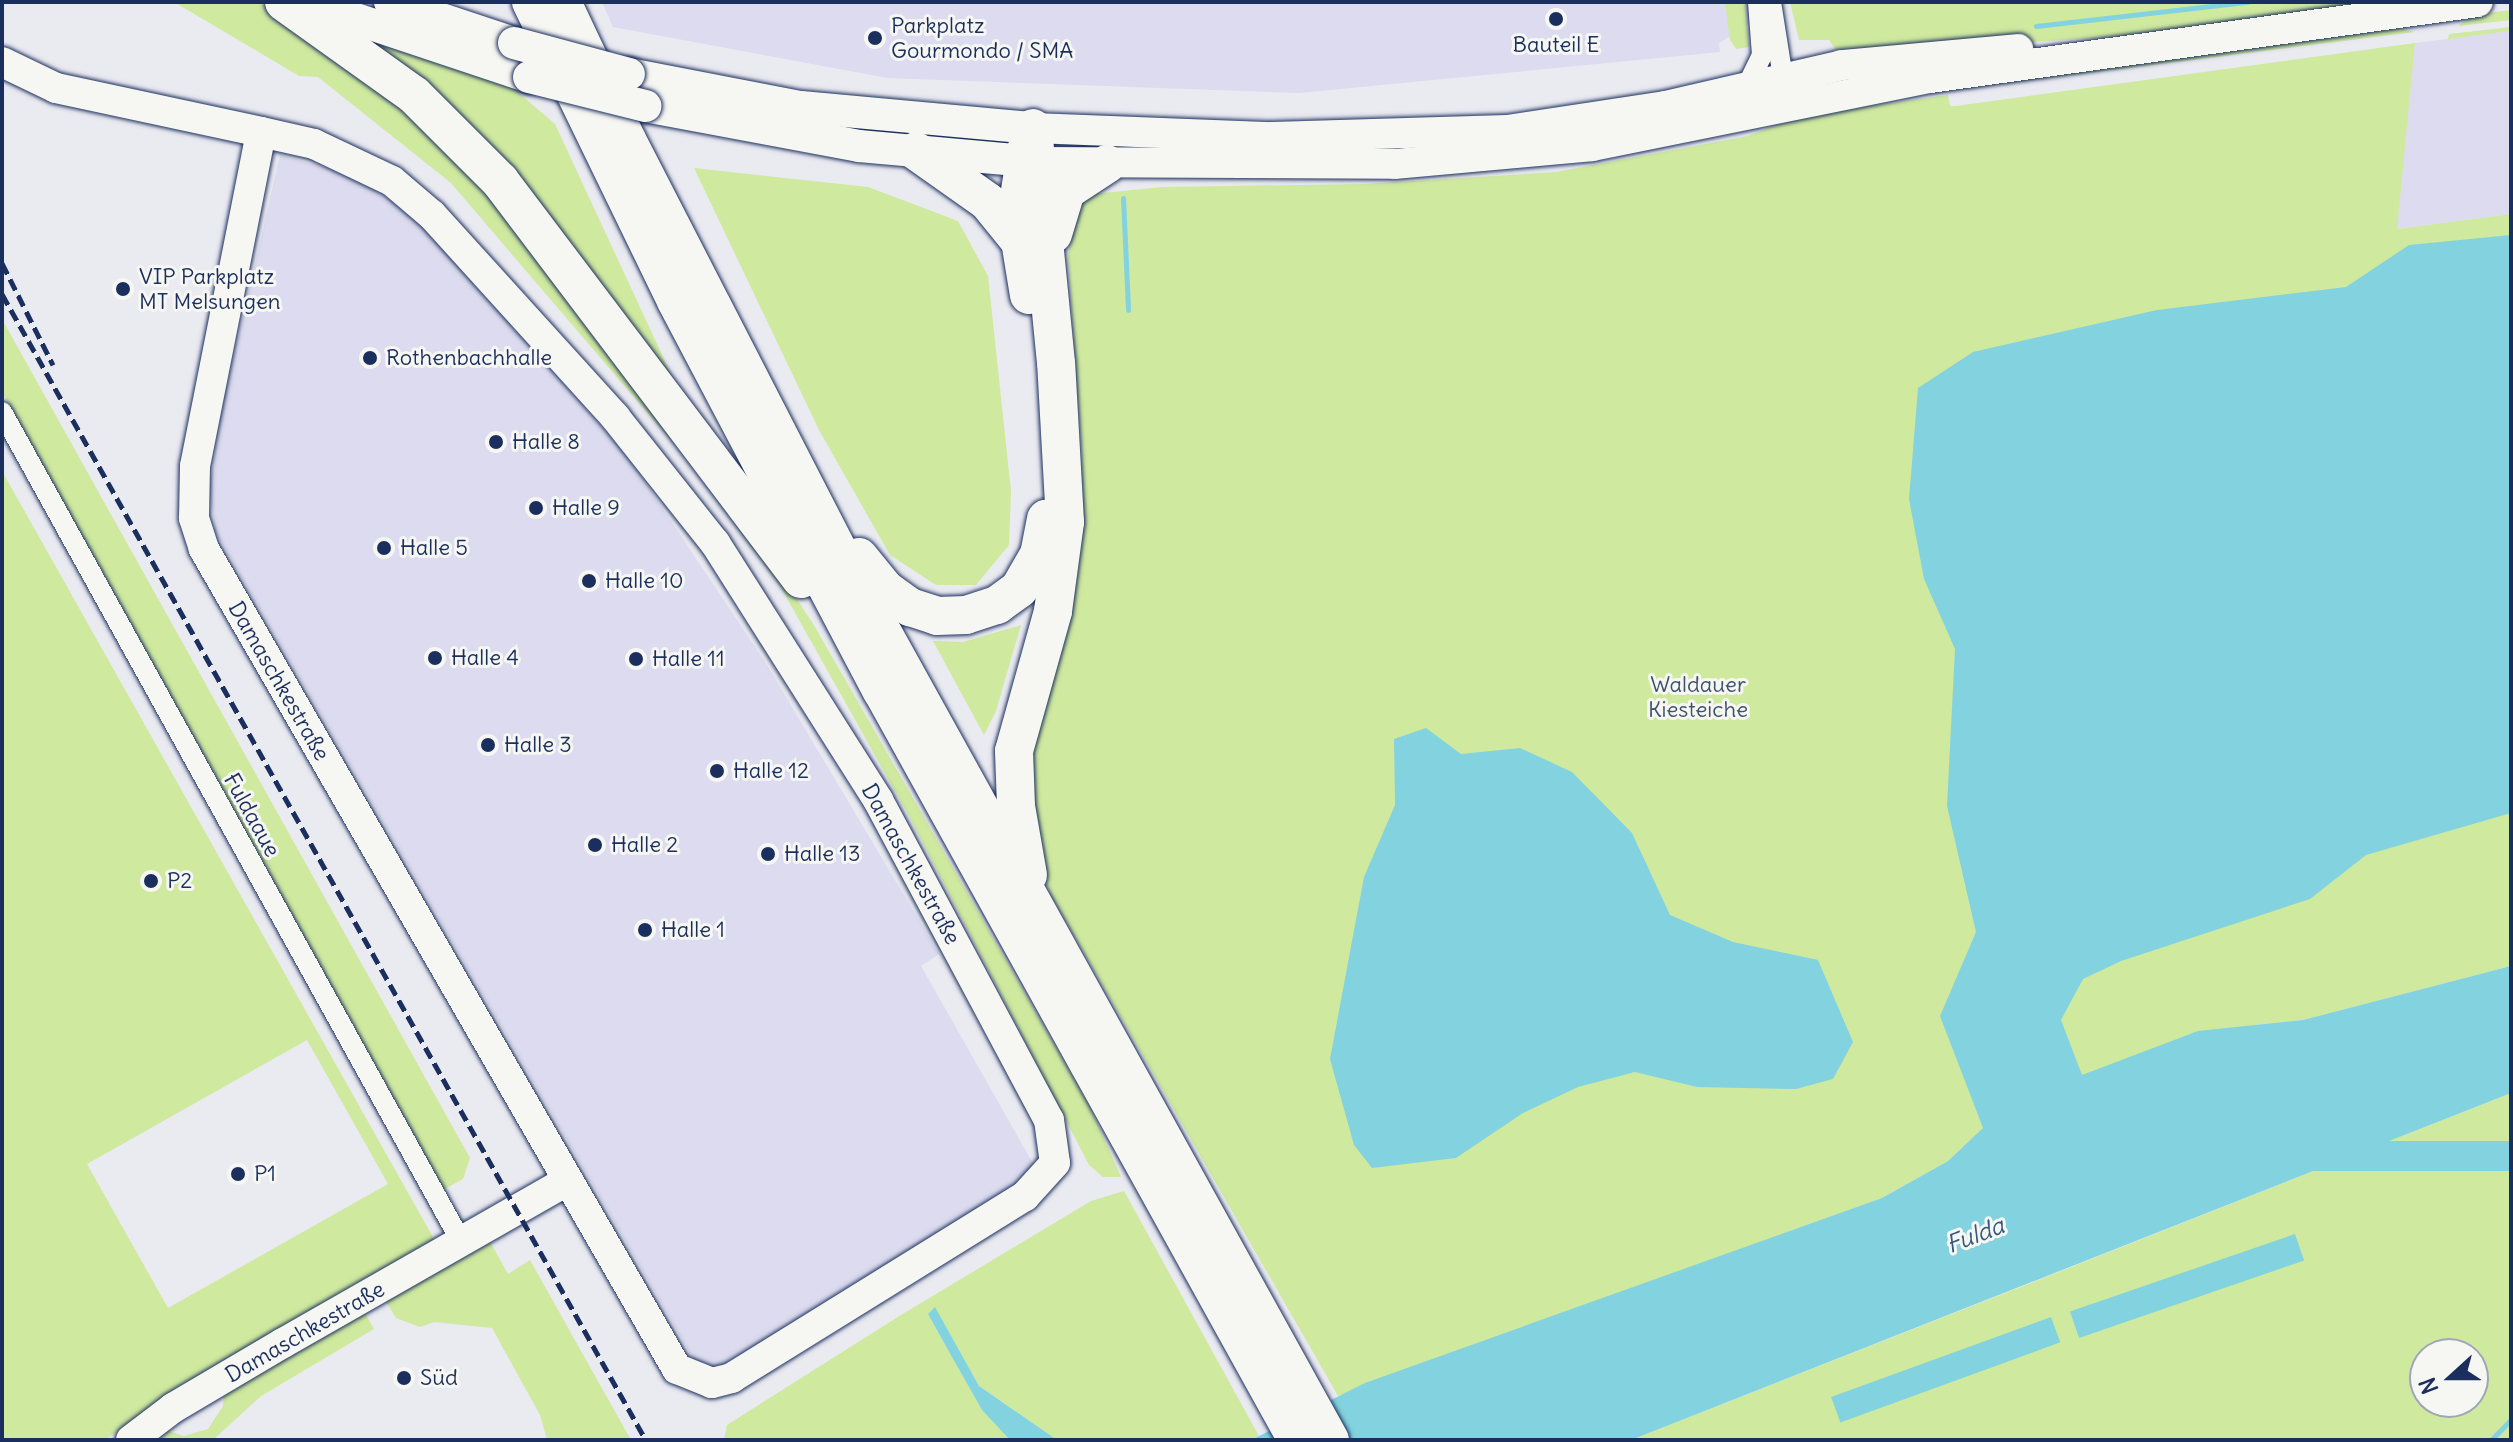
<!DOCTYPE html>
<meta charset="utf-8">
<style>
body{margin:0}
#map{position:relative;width:2513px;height:1442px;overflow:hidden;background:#eaeaf1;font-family:Delius,sans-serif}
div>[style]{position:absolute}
.built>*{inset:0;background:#dcdbef}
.green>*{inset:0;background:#cfe99f}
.water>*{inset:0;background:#83d2df;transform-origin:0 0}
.stream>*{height:5px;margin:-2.5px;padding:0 2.5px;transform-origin:2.5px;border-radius:2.5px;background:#83d2df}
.roads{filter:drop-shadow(0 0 2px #1b2f5e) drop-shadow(0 0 2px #1b2f5e)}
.street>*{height:20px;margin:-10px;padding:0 10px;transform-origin:10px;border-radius:10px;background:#f6f6f2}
.secondary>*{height:30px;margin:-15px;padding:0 15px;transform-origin:15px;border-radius:15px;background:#f6f6f2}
.primary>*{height:32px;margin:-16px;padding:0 16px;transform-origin:16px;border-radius:16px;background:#f6f6f2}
.highway>*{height:38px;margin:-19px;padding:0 19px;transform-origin:19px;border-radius:19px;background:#f6f6f2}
.rail>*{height:5px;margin-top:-2.5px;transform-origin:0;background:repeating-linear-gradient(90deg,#1b2f5e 0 12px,transparent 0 18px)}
.bridges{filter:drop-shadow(0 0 2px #1b2f5e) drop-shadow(0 0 2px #1b2f5e)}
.primary-bridge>*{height:32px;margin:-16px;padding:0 16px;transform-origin:16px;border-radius:16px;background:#f6f6f2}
.dots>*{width:22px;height:22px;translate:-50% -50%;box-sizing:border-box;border:4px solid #f6f6f2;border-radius:50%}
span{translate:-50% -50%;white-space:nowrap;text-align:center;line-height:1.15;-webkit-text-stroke:6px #f6f6f2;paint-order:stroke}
.poi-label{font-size:22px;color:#1b2f5e}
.left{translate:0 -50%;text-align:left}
.street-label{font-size:22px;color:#1b2f5e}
.park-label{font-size:22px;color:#3f546b}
.water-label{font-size:24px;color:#35587e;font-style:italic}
.frame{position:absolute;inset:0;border:4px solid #1b2f5e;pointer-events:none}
.north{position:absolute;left:2409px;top:1338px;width:80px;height:80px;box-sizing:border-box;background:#f6f6f2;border:2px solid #9ea6b7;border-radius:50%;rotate:249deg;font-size:22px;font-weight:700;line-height:32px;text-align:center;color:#1b2f5e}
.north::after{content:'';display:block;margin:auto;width:28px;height:36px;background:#1b2f5e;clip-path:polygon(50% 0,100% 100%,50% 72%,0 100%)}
</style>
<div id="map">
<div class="built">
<div style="clip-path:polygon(602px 2px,1783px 2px,1719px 43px,1720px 52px,1299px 93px,888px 78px,613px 27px)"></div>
<div style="clip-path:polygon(2511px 31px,2511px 214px,2396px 229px,2415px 43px)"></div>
<div style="clip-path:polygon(280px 155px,349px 174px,418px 218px,629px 458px,767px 665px,939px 954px,921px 966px,1039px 1174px,719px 1373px,698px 1367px,216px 533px,209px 490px,224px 399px)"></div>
</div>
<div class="green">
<div style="clip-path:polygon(174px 2px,257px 2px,304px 28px,447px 141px,743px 516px,815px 627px,1090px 1107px,1121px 1177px,1103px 1177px,1089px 1165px,909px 816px,780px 586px,686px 458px,451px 183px,318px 77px,299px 76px)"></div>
<div style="clip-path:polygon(1725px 2px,1745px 2px,1749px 47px,1736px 49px,1730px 40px)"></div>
<div style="clip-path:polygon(1790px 2px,2382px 2px,2131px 36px,1839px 54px,1829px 40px,1799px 40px)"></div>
<div style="clip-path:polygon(2511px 10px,2511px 20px,2458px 26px,2474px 15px)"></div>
<div style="clip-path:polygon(2389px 25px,2415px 32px,1931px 93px,1982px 77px)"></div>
<div style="clip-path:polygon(2511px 27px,2511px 31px,2448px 39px,2449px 34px)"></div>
<div style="clip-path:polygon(365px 39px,506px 82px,555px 124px,677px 387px)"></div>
<div style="clip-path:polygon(2415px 43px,2397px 229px,2511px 214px,2511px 966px,2303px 1020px,2255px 1025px,1964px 1146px,1948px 1161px,1882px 1198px,1338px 1396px,1052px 897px,1035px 856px,1025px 775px,1070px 610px,1082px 455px,1068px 258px,1073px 196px,1162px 187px,1365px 184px,1556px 172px,1748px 136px,1799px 116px,1948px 95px,1950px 106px,1956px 106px)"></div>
<div style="clip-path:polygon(694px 168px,868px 187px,958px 221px,988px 276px,1011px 491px,1009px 545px,976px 585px,936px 585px,890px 555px,819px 430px)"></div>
<div style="clip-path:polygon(2px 319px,470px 1158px,463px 1179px,441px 1191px,2px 392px)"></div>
<div style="clip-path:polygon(evenodd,2px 471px,438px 1246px,171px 1394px,105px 1440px,2px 1440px,2px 471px,307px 1040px,388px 1184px,168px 1308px,87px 1164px,307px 1040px)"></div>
<div style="clip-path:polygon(1021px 625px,996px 711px,984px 735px,933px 641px,963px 642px)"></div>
<div style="clip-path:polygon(evenodd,2511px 1093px,2511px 1440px,1631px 1440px,2036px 1281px,2511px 1093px,2425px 1354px,2473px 1354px,2473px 1402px,2425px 1402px,2425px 1354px)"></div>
<div style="clip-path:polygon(1124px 1191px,1259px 1436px,1251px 1440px,1057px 1440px,979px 1386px,935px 1308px,928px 1314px,948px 1350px,982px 1410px,1010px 1440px,724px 1440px,727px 1425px,901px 1315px,1091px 1201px)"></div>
<div style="clip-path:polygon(488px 1238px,508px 1274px,530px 1260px,631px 1440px,547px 1440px,540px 1415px,492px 1328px,434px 1322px,420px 1327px,396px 1318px,385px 1300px)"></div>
<div style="clip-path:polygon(365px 1313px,374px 1329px,261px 1396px,213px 1440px,157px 1440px,168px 1431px,184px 1436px,208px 1429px,223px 1406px,224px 1388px)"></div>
</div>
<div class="water">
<div style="clip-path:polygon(2511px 235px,2511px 813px,2366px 855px,2310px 899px,2121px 961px,2083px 979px,2061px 1020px,2082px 1075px,2198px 1031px,2303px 1020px,2511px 966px,2511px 1093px,1631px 1440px,1251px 1440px,1365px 1383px,1882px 1198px,1948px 1161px,1983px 1128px,1940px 1016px,1976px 932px,1947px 806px,1955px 649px,1924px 579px,1909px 499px,1918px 388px,1973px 352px,2157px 310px,2346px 287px,2409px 245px)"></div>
<div style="clip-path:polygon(1426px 728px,1461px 754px,1520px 748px,1572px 772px,1632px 833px,1670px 915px,1733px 942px,1818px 960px,1853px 1042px,1833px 1079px,1796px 1089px,1697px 1087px,1635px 1072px,1578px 1087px,1523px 1113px,1456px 1158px,1372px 1168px,1354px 1145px,1330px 1059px,1364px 877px,1395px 805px,1394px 739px)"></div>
<div style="left:2511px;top:1141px;width:30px;height:211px;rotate:90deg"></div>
<div style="left:2295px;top:1234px;width:28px;height:238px;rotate:71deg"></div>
<div style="clip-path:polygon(935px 1307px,979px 1386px,1057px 1440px,1010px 1440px,982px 1410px,948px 1350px,928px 1314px)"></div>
<div style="left:2051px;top:1317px;width:27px;height:234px;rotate:70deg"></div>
</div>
<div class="stream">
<div style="left:2036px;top:26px;width:213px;rotate:-6.5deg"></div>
<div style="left:1123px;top:198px;width:112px;rotate:87.4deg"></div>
<div style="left:2491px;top:1440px;width:29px;rotate:-46deg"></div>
</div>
<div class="roads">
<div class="street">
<div style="left:1771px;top:2px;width:77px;rotate:81deg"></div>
<div style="left:1783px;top:78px;width:13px;rotate:119deg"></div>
<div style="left:1746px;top:88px;width:37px;rotate:-64deg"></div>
<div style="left:1762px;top:55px;width:53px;rotate:-94.3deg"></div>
<div style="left:2px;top:412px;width:948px;rotate:61.03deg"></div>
</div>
<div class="secondary">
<div style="left:2px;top:62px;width:60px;rotate:25.7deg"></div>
<div style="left:56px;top:88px;width:210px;rotate:12.1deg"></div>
<div style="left:261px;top:132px;width:54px;rotate:12.8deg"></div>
<div style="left:314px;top:144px;width:86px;rotate:25.4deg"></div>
<div style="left:392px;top:181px;width:52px;rotate:40.4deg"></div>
<div style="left:432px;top:215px;width:273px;rotate:47.8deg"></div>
<div style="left:615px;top:417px;width:161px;rotate:51.6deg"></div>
<div style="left:715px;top:543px;width:304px;rotate:57.6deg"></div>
<div style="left:878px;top:800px;width:363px;rotate:61.9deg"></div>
<div style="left:1049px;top:1120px;width:43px;rotate:82.1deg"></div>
<div style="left:1055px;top:1163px;width:45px;rotate:132.3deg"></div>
<div style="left:1025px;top:1196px;width:345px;rotate:148.2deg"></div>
<div style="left:732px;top:1378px;width:21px;rotate:166deg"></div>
<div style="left:712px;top:1383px;width:38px;rotate:-158deg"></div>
<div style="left:677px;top:1369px;width:947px;rotate:-119.98deg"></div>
<div style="left:204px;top:549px;width:33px;rotate:-108deg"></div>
<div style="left:194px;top:518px;width:52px;rotate:-88.9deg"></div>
<div style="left:195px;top:466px;width:340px;rotate:-78.8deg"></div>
<div style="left:1033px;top:128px;width:239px;rotate:2.2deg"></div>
<div style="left:1272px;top:137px;width:235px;rotate:-1.7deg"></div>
<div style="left:1507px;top:130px;width:160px;rotate:-8.6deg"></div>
<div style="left:1665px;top:106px;width:182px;rotate:-13deg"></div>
<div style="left:1842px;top:65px;width:177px;rotate:-5.2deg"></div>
<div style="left:1039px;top:162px;width:356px;rotate:0.3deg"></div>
<div style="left:1395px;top:164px;width:198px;rotate:-5.2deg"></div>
<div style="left:1592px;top:146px;width:345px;rotate:-11.4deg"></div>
<div style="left:1930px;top:78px;width:553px;rotate:-7.9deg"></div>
<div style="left:131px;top:1440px;width:53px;rotate:-37.3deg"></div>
<div style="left:173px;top:1408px;width:128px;rotate:-30.6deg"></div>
<div style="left:283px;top:1343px;width:325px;rotate:-29.7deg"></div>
</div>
<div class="primary">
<div style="left:305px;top:2px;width:236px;rotate:18.5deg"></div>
<div style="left:390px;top:2px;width:131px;rotate:18.3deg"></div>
<div style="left:629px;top:74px;width:175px;rotate:10.9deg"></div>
<div style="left:801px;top:107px;width:233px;rotate:5.2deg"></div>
<div style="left:645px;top:106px;width:218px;rotate:10.6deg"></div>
<div style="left:859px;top:146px;width:181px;rotate:5.1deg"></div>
</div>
<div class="highway">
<div style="left:284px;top:2px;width:160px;rotate:35.6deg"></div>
<div style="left:414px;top:95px;width:122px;rotate:45deg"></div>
<div style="left:500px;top:181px;width:499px;rotate:52.9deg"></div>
<div style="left:531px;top:2px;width:332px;rotate:64.1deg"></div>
<div style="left:676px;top:301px;width:441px;rotate:62.2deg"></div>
<div style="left:882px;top:691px;width:856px;rotate:61.01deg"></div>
<div style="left:562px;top:2px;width:153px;rotate:64.8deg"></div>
<div style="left:627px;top:140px;width:481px;rotate:62.8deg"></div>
<div style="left:847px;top:568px;width:997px;rotate:61.02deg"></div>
<div style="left:1027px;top:147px;width:70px;rotate:99.1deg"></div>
<div style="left:1016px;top:216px;width:80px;rotate:80.7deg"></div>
<div style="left:916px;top:151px;width:88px;rotate:35.3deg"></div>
<div style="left:988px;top:202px;width:48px;rotate:51deg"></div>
<div style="left:1053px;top:234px;width:45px;rotate:-73.2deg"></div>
<div style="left:1066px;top:191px;width:49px;rotate:-33.4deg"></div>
<div style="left:859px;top:557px;width:41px;rotate:50.9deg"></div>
<div style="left:885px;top:589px;width:31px;rotate:36deg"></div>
<div style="left:910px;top:607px;width:28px;rotate:18deg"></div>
<div style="left:937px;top:616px;width:29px;rotate:-2deg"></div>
<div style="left:966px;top:615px;width:33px;rotate:-18deg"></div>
<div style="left:997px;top:605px;width:27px;rotate:-36deg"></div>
<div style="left:1019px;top:589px;width:39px;rotate:-60deg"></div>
<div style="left:1039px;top:555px;width:37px;rotate:-79deg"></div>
<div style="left:1028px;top:875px;width:70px;rotate:-99.9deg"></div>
<div style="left:1016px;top:806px;width:55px;rotate:-92.1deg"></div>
<div style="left:1014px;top:751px;width:145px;rotate:-74.4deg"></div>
<div style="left:1053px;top:611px;width:90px;rotate:-82.3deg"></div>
<div style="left:1065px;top:522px;width:159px;rotate:-93.2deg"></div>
<div style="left:1056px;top:363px;width:236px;rotate:-95.6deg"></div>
</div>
</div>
<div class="rail">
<div style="left:2px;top:263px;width:114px;rotate:63.4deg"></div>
<div style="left:2px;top:294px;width:1315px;rotate:60.67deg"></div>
</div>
<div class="bridges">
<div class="primary-bridge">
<div style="left:514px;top:43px;width:119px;rotate:15.1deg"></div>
<div style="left:529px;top:77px;width:120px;rotate:14deg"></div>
</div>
</div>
<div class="dots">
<div style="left:1556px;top:19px;background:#1b2f5e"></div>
<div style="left:875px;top:38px;background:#1b2f5e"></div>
<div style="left:123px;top:289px;background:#1b2f5e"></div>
<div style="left:370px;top:358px;background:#1b2f5e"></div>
<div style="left:496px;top:442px;background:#1b2f5e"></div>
<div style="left:536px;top:508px;background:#1b2f5e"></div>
<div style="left:384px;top:548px;background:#1b2f5e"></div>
<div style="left:589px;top:581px;background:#1b2f5e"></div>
<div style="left:435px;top:658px;background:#1b2f5e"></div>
<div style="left:636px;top:659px;background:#1b2f5e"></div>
<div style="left:488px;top:745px;background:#1b2f5e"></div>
<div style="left:717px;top:771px;background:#1b2f5e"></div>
<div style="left:595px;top:845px;background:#1b2f5e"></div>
<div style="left:768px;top:854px;background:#1b2f5e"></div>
<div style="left:151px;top:881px;background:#1b2f5e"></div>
<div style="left:645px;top:930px;background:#1b2f5e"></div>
<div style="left:238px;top:1174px;background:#1b2f5e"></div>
<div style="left:404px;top:1378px;background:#1b2f5e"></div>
</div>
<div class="poi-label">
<span class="left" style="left:891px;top:38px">Parkplatz<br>Gourmondo / SMA</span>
<span style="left:1556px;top:45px">Bauteil E</span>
<span class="left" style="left:139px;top:289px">VIP Parkplatz<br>MT Melsungen</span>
<span class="left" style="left:386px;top:358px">Rothenbachhalle</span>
<span class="left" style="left:512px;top:442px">Halle 8</span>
<span class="left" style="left:552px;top:508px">Halle 9</span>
<span class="left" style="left:400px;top:548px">Halle 5</span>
<span class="left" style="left:605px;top:581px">Halle 10</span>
<span class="left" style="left:451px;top:658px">Halle 4</span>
<span class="left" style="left:652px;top:659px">Halle 11</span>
<span class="left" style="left:504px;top:745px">Halle 3</span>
<span class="left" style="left:733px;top:771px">Halle 12</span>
<span class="left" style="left:611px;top:845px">Halle 2</span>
<span class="left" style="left:784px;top:854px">Halle 13</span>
<span class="left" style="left:167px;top:881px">P2</span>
<span class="left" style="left:661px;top:930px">Halle 1</span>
<span class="left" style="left:254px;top:1174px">P1</span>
<span class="left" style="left:420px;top:1378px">Süd</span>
</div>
<div class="street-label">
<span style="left:279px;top:681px;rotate:60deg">Damaschkestraße</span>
<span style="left:252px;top:815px;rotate:61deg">Fuldaaue</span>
<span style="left:911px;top:864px;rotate:61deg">Damaschkestraße</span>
<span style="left:305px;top:1332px;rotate:-30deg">Damaschkestraße</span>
</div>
<div class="park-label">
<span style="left:1698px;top:697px">Waldauer<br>Kiesteiche</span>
</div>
<div class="water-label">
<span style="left:1975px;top:1235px;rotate:-21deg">Fulda</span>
</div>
<div class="frame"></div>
<div class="north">N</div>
</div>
